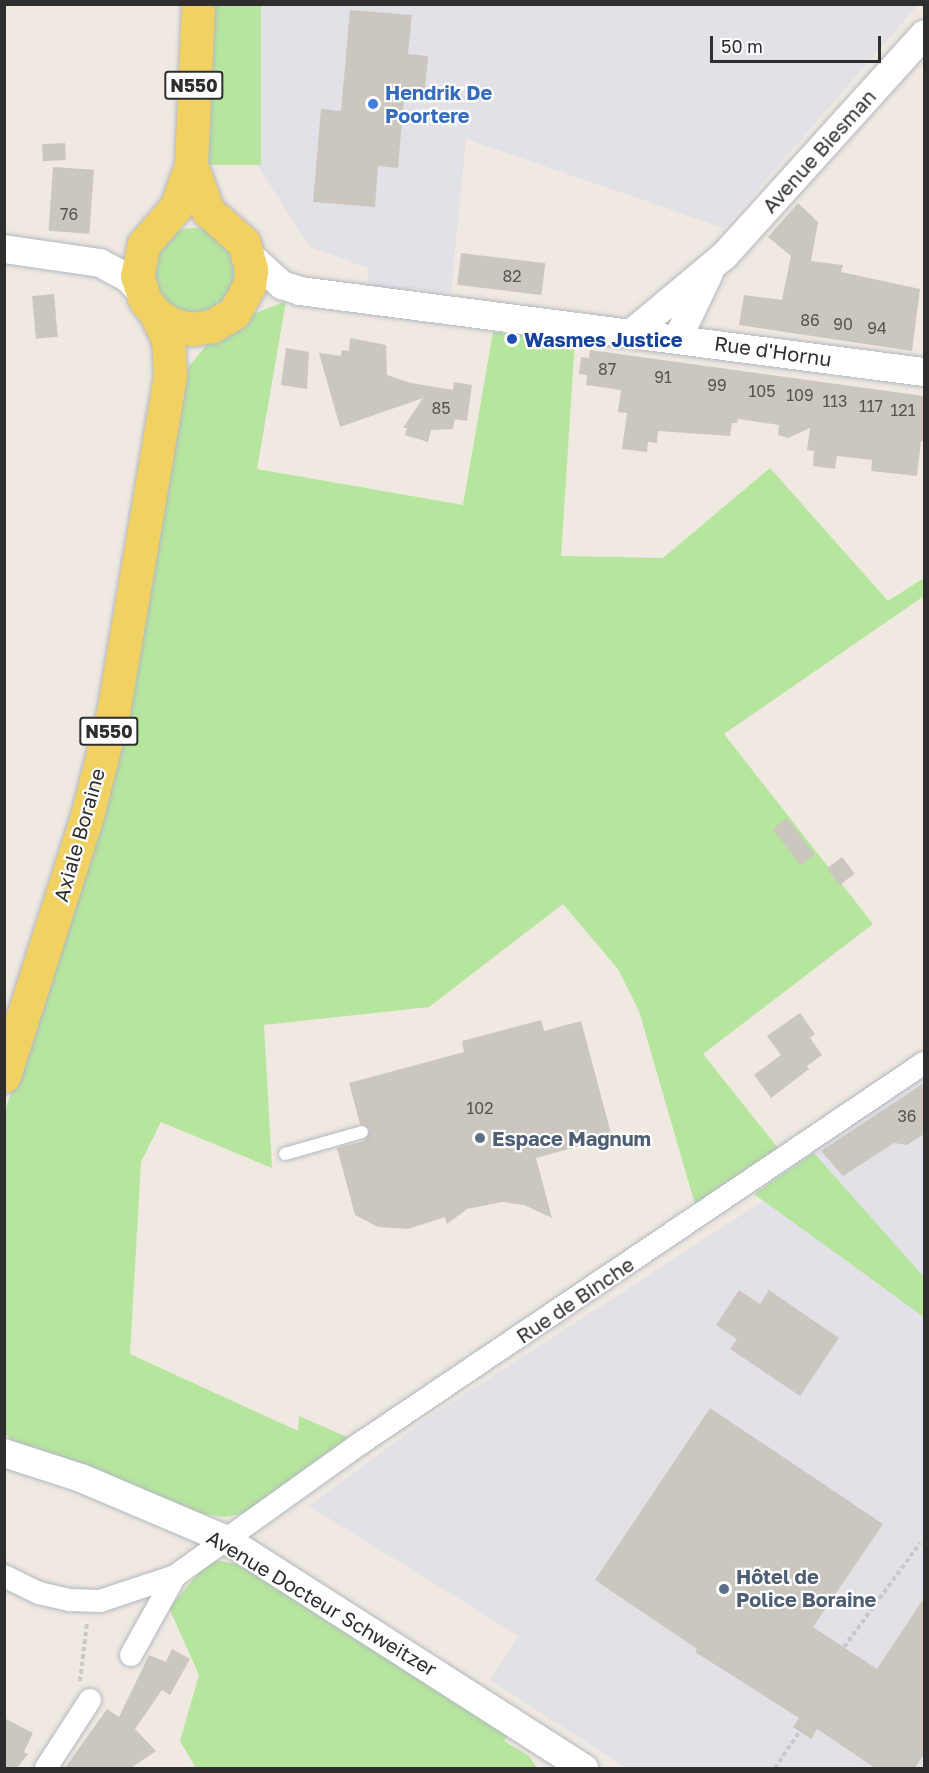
<!DOCTYPE html>
<meta charset="utf-8">
<style>
body{margin:0}
#map{position:relative;width:929px;height:1773px;overflow:hidden;background:#efe9e1;font-family:"Golos Text",sans-serif}
div>[style]{position:absolute}
.industrial>*{inset:0;background:#e3e1e8}
.green>*{inset:0;background:#b6e59e;transform-origin:0 0}
.round{border-radius:50%}
.building>*{inset:0;background:#cbc7bf;transform-origin:0 0}
.path>*{height:4px;margin-top:-2px;transform-origin:0;background:repeating-linear-gradient(90deg,#c9c9c9 0 4.5px,transparent 0 7.5px)}
.roads{filter:drop-shadow(0 0 2px #b4b7c1) drop-shadow(0 0 2px #b4b7c1)}
.service>*{height:12px;margin:-6px;padding:0 6px;transform-origin:6px;border-radius:6px;background:#fff}
.minor>*{height:22px;margin:-11px;padding:0 11px;transform-origin:11px;border-radius:11px;background:#fff}
.tertiary>*{height:28px;margin:-14px;padding:0 14px;transform-origin:14px;border-radius:14px;background:#fff}
.primary>*{height:33px;margin:-16.5px;padding:0 16.5px;transform-origin:16.5px;border-radius:16.5px;background:#f2d163}
.dots>*{width:16px;height:16px;translate:-50% -50%;box-sizing:border-box;border:3px solid #fff;border-radius:50%}
span{translate:-50% -50%;white-space:nowrap;text-align:center;line-height:1.15;-webkit-text-stroke:4.5px #fff;paint-order:stroke}
.number-label{font-size:16px;color:#555452}
.number-label span{-webkit-text-stroke-width:0}
.shield-label span{padding:2px 4px;background:#fff;border:2px solid;border-radius:4px;-webkit-text-stroke-width:0}
.shield-label{font-size:18px;color:#2e2e2e;font-weight:700}
.shop-label{font-size:20px;color:#366cbe;font-weight:700}
.left{translate:0 -50%;text-align:left}
.street-label{font-size:20px;color:#2e2e2e}
.transit-label{font-size:20px;color:#164399;font-weight:700}
.service-label{font-size:20px;color:#4e5e75;font-weight:700}
.frame{position:absolute;inset:0;border:6px solid #2e2e2e;pointer-events:none}
.scale{position:absolute;left:710px;top:36px;width:171px;height:27px;box-sizing:border-box;border:3px solid #2e2e2e;border-top:0;padding-left:8px;font-size:18px;line-height:21px;white-space:nowrap;color:#2e2e2e;-webkit-text-stroke:4px #fff;paint-order:stroke}
</style>
<div id="map">
<div class="industrial">
<div style="clip-path:polygon(261px 5px,918px 5px,724px 228px,466px 139px,451px 292px,368px 286px,368px 268px,310px 247px,254px 160px)"></div>
<div style="clip-path:polygon(924px 1051px,924px 1768px,626px 1768px,490px 1680px,519px 1636px,309px 1506px,422px 1422px,763px 1201px,779px 1149px)"></div>
</div>
<div class="green">
<div style="left:198px;top:5px;width:63px;height:160px"></div>
<div class="round" style="left:151px;top:228px;width:84px;height:84px"></div>
<div style="clip-path:polygon(286px 301px,257px 469px,463px 505px,493px 332px,575px 340px,561px 556px,663px 558px,770px 468px,888px 601px,924px 578px,924px 596px,724px 734px,873px 924px,703px 1054px,786px 1158px,699px 1218px,639px 1011px,618px 969px,563px 904px,429px 1007px,264px 1025px,272px 1168px,161px 1122px,141px 1162px,130px 1354px,298px 1431px,299px 1416px,361px 1443px,245px 1513px,225px 1517px,198px 1513px,12px 1454px,11px 1440px,5px 1433px,5px 1111px,24px 1051px,189px 366px,210px 341px,251px 315px)"></div>
<div style="clip-path:polygon(814px 1153px,924px 1277px,924px 1317px,754px 1194px)"></div>
<div style="clip-path:polygon(216px 1560px,237px 1564px,515px 1723px,504px 1741px,529px 1756px,537px 1768px,196px 1768px,180px 1741px,199px 1675px,169px 1608px,202px 1569px)"></div>
</div>
<div class="building">
<div style="clip-path:polygon(350px 10px,412px 15px,408px 54px,428px 56px,424px 100px,404px 99px,398px 168px,378px 166px,375px 207px,313px 202px,321px 109px,341px 111px)"></div>
<div style="left:65px;top:143px;width:17px;height:23px;rotate:87deg"></div>
<div style="left:53px;top:167px;width:41px;height:64px;rotate:4deg"></div>
<div style="clip-path:polygon(798px 203px,818px 222px,811px 261px,843px 265px,841px 272px,920px 289px,912px 351px,739px 325px,744px 295px,782px 300px,791px 256px,768px 237px)"></div>
<div style="left:461px;top:253px;width:85px;height:32px;rotate:7deg"></div>
<div style="left:54px;top:294px;width:43px;height:22px;rotate:85deg"></div>
<div style="clip-path:polygon(350px 338px,386px 345px,387px 375px,411px 383px,453px 390px,454px 382px,472px 385px,467px 421px,455px 419px,453px 429px,431px 430px,428px 442px,405px 435px,407px 428px,403px 428px,423px 398px,340px 427px,319px 353px,341px 356px,342px 350px,349px 351px)"></div>
<div style="clip-path:polygon(286px 348px,309px 352px,307px 389px,281px 385px)"></div>
<div style="clip-path:polygon(590px 350px,924px 396px,924px 442px,921px 441px,917px 476px,871px 471px,872px 460px,837px 456px,835px 469px,813px 466px,814px 451px,807px 450px,810px 428px,788px 438px,778px 435px,779px 425px,738px 419px,737px 423px,732px 423px,730px 436px,658px 431px,657px 443px,648px 442px,647px 452px,622px 449px,627px 413px,618px 412px,621px 390px,586px 385px,587px 375px,579px 374px,581px 357px,589px 358px)"></div>
<div style="left:787px;top:818px;width:46px;height:18px;rotate:53deg"></div>
<div style="left:842px;top:857px;width:21px;height:19px;rotate:53deg"></div>
<div style="clip-path:polygon(800px 1013px,815px 1034px,810px 1038px,822px 1055px,807px 1066px,809px 1069px,771px 1098px,754px 1075px,781px 1055px,767px 1036px)"></div>
<div style="clip-path:polygon(541px 1020px,544px 1031px,581px 1021px,612px 1137px,536px 1158px,552px 1218px,524px 1205px,502px 1202px,467px 1209px,447px 1224px,445px 1217px,408px 1229px,378px 1227px,355px 1215px,337px 1148px,364px 1141px,370px 1130px,360px 1124px,349px 1083px,464px 1052px,462px 1041px)"></div>
<div style="clip-path:polygon(924px 1083px,924px 1134px,907px 1145px,894px 1143px,843px 1176px,821px 1151px)"></div>
<div style="clip-path:polygon(739px 1290px,760px 1304px,769px 1290px,839px 1338px,800px 1396px,730px 1349px,737px 1339px,716px 1325px)"></div>
<div style="clip-path:polygon(710px 1408px,883px 1524px,813px 1627px,877px 1669px,924px 1598px,924px 1754px,915px 1768px,875px 1768px,817px 1729px,811px 1739px,793px 1727px,799px 1718px,695px 1652px,697px 1649px,595px 1580px)"></div>
<div style="clip-path:polygon(172px 1649px,190px 1659px,170px 1695px,162px 1690px,135px 1729px,156px 1751px,131px 1768px,65px 1768px,107px 1709px,119px 1717px,149px 1655px,166px 1662px)"></div>
<div style="clip-path:polygon(4px 1718px,33px 1733px,24px 1752px,28px 1754px,17px 1768px,4px 1768px)"></div>
</div>
<div class="path">
<div style="left:844px;top:1647px;width:129px;rotate:-53.8deg"></div>
<div style="left:80px;top:1681px;width:58px;rotate:-83.1deg"></div>
<div style="left:775px;top:1768px;width:55px;rotate:-56deg"></div>
</div>
<div class="roads">
<div class="service">
<div style="left:285px;top:1154px;width:80px;rotate:-15.9deg"></div>
</div>
<div class="minor">
<div style="left:4px;top:1576px;width:39px;rotate:26deg"></div>
<div style="left:39px;top:1593px;width:32px;rotate:13deg"></div>
<div style="left:70px;top:1600px;width:30px;rotate:2deg"></div>
<div style="left:100px;top:1601px;width:79px;rotate:-18.4deg"></div>
<div style="left:175px;top:1576px;width:229px;rotate:-35.6deg"></div>
<div style="left:361px;top:1443px;width:679px;rotate:-34.02deg"></div>
<div style="left:131px;top:1655px;width:90px;rotate:-60.9deg"></div>
<div style="left:46px;top:1768px;width:81px;rotate:-57.1deg"></div>
</div>
<div class="tertiary">
<div style="left:4px;top:249px;width:97px;rotate:8.3deg"></div>
<div style="left:100px;top:263px;width:32px;rotate:28deg"></div>
<div style="left:128px;top:278px;width:19px;rotate:47deg"></div>
<div style="left:249px;top:255px;width:45px;rotate:42.3deg"></div>
<div style="left:282px;top:285px;width:19px;rotate:18deg"></div>
<div style="left:300px;top:291px;width:629px;rotate:7.4deg"></div>
<div style="left:633px;top:332px;width:120px;rotate:-39.9deg"></div>
<div style="left:725px;top:255px;width:297px;rotate:-47.9deg"></div>
<div style="left:678px;top:338px;width:72px;rotate:-64.5deg"></div>
<div style="left:4px;top:1453px;width:81px;rotate:18deg"></div>
<div style="left:81px;top:1478px;width:159px;rotate:23deg"></div>
<div style="left:227px;top:1540px;width:424px;rotate:32.6deg"></div>
</div>
<div class="primary">
<div style="left:191px;top:165px;width:49px;rotate:69.7deg"></div>
<div style="left:208px;top:211px;width:48px;rotate:41.6deg"></div>
<div style="left:244px;top:243px;width:28px;rotate:75deg"></div>
<div style="left:251px;top:270px;width:16px;rotate:97deg"></div>
<div style="left:249px;top:286px;width:31px;rotate:119deg"></div>
<div style="left:234px;top:313px;width:26px;rotate:149deg"></div>
<div style="left:212px;top:326px;width:20px;rotate:171deg"></div>
<div style="left:192px;top:329px;width:19px;rotate:-168deg"></div>
<div style="left:173px;top:325px;width:20px;rotate:-147deg"></div>
<div style="left:156px;top:314px;width:18px;rotate:-128deg"></div>
<div style="left:145px;top:300px;width:25px;rotate:-108deg"></div>
<div style="left:137px;top:276px;width:33px;rotate:-78deg"></div>
<div style="left:144px;top:244px;width:49px;rotate:-49.1deg"></div>
<div style="left:176px;top:207px;width:45px;rotate:-70.3deg"></div>
<div style="left:191px;top:165px;width:161px;rotate:-87.5deg"></div>
<div style="left:4px;top:1076px;width:277px;rotate:-72.3deg"></div>
<div style="left:88px;top:812px;width:102px;rotate:-75.8deg"></div>
<div style="left:113px;top:713px;width:342px;rotate:-80.4deg"></div>
<div style="left:170px;top:376px;width:36px;rotate:-93deg"></div>
<div style="left:168px;top:340px;width:29px;rotate:-115deg"></div>
</div>
</div>
<div class="dots">
<div style="left:373px;top:104px;background:#3f7fe0"></div>
<div style="left:512px;top:339px;background:#1a4fb4"></div>
<div style="left:480px;top:1138px;background:#5c6f8a"></div>
<div style="left:724px;top:1589px;background:#5c6f8a"></div>
</div>
<div class="number-label">
<span style="left:69px;top:214px">76</span>
<span style="left:512px;top:276px">82</span>
<span style="left:810px;top:320px">86</span>
<span style="left:843px;top:324px">90</span>
<span style="left:877px;top:328px">94</span>
<span style="left:607px;top:369px">87</span>
<span style="left:663px;top:377px">91</span>
<span style="left:717px;top:385px">99</span>
<span style="left:762px;top:391px">105</span>
<span style="left:800px;top:395px">109</span>
<span style="left:835px;top:401px">113</span>
<span style="left:871px;top:406px">117</span>
<span style="left:441px;top:408px">85</span>
<span style="left:903px;top:410px">121</span>
<span style="left:480px;top:1108px">102</span>
<span style="left:907px;top:1116px">36</span>
</div>
<div class="shield-label">
<span style="left:194px;top:85px">N550</span>
<span style="left:109px;top:731px">N550</span>
</div>
<div class="shop-label">
<span class="left" style="left:385px;top:104px">Hendrik De<br>Poortere</span>
</div>
<div class="street-label">
<span style="left:819px;top:151px;rotate:-48deg">Avenue Biesman</span>
<span style="left:773px;top:351px;rotate:8deg">Rue d'Hornu</span>
<span style="left:79px;top:835px;rotate:-74deg">Axiale Boraine</span>
<span style="left:575px;top:1300px;rotate:-34deg">Rue de Binche</span>
<span style="left:322px;top:1603px;rotate:31deg">Avenue Docteur Schweitzer</span>
</div>
<div class="transit-label">
<span class="left" style="left:524px;top:339px">Wasmes Justice</span>
</div>
<div class="service-label">
<span class="left" style="left:492px;top:1138px">Espace Magnum</span>
<span class="left" style="left:736px;top:1588px">Hôtel de<br>Police Boraine</span>
</div>
<div class="frame"></div>
<div class="scale">50 m</div>
</div>
